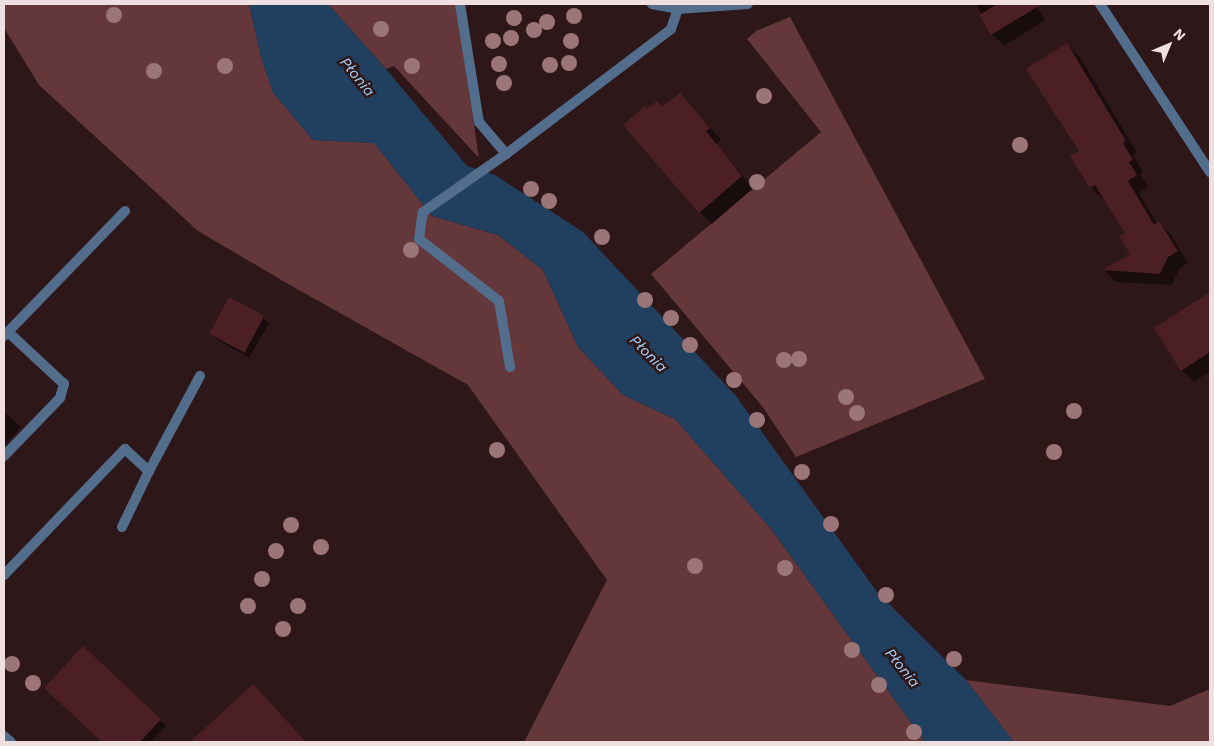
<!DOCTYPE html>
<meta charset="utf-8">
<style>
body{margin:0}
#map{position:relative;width:1214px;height:746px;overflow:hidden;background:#2e1719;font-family:"Work Sans",sans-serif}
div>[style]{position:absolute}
.green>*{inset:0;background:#64373b}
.water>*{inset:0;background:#214060}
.shadow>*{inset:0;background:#0007}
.building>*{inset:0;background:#4b1f24;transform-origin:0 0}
.service>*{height:10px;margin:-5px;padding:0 5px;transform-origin:5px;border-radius:5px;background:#536e8c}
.minor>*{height:10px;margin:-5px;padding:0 5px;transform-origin:5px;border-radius:5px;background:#536e8c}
.trees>*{width:16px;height:16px;margin:-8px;border-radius:50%;background:#9b7578}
span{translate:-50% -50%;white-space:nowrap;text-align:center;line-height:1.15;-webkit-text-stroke:5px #2e1719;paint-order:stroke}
.water-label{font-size:15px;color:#a8d1fe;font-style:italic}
.frame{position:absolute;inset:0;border:5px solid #f0dfe0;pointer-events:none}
.north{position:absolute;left:1144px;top:20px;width:50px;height:50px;-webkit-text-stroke:4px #2e1719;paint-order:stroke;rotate:45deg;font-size:14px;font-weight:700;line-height:20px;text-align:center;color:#f0dfe0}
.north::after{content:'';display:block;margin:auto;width:18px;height:22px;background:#f0dfe0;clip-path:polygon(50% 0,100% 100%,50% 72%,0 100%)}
</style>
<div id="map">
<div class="green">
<div style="clip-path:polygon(4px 4px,249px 4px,261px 57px,273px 92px,313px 140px,374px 143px,432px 216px,498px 235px,543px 270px,578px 347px,623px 395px,675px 419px,772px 530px,925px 742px,524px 742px,607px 580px,468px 385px,290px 285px,198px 231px,39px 85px,4px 28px)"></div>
<div style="clip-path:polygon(328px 4px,456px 4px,479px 158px,394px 66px,386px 69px)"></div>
<div style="clip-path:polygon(790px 17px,985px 379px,796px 457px,762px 406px,651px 274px,821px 132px,747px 39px,756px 31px)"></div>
<div style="clip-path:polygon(966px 680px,1170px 706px,1210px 689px,1210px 742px,1014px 742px)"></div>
</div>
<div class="water">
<div style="clip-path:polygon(249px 4px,328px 4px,386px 69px,467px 166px,495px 175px,583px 232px,736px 396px,877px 592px,966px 680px,1014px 742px,925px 742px,772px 530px,675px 419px,623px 395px,578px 347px,543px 270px,498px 235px,432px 216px,374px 143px,313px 140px,273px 93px,261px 57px)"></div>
</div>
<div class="shadow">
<div style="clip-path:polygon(976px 4px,1035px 4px,1045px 20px,1004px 46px,992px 34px)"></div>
<div style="clip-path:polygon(1067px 45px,1079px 56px,1137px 153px,1133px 155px,1143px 172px,1140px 174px,1148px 187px,1139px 193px,1157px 224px,1159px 223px,1171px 235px,1188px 263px,1179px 269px,1172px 285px,1116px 282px,1105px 271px,1131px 254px,1127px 233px,1104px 198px,1102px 199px,1091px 187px,1081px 151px)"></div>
<div style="clip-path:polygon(680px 95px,721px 140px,716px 144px,753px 188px,712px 224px,700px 212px,648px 111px,663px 109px)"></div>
<div style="clip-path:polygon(1208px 314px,1210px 318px,1210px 371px,1194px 382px,1182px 370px)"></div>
<div style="clip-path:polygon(263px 317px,269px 323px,249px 358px,215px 338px,210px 333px)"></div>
<div style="clip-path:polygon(4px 411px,21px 427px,4px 446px)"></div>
<div style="clip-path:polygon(83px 648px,166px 726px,151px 742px,103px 742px,52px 694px)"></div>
<div style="clip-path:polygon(265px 698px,306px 742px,204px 742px,199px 736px)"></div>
</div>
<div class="building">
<div style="clip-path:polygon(997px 4px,1042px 4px,991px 35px,979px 15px)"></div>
<div style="clip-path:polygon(1067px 43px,1126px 141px,1123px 143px,1133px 160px,1129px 162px,1137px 175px,1128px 181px,1154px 225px,1159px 221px,1178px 251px,1168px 257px,1160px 274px,1103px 270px,1130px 254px,1119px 236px,1125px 233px,1095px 185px,1090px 188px,1070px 156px,1079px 151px,1026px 69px)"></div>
<div style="clip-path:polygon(680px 93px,710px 128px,706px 131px,742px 176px,699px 213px,623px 125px,645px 106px,647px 109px,657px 101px,662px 107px)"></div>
<div style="clip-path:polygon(1210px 292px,1210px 352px,1181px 371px,1154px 328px)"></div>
<div style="left:229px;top:297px;width:40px;height:42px;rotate:28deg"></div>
<div style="clip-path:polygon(83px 646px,161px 719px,140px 742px,102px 742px,44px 688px)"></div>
<div style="clip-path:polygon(253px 684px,306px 742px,190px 742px)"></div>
</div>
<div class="service">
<div style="left:460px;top:4px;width:120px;rotate:80.9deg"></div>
<div style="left:479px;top:122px;width:42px;rotate:49.8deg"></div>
<div style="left:4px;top:336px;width:174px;rotate:-45.9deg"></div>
<div style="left:510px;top:367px;width:67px;rotate:-99.5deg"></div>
<div style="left:499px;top:301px;width:101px;rotate:-142.2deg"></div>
<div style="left:419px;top:239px;width:27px;rotate:-82deg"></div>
<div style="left:423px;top:212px;width:101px;rotate:-34.9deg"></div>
<div style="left:506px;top:154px;width:207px;rotate:-37.1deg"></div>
<div style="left:671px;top:29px;width:21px;rotate:-71deg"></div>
<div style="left:4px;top:456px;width:81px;rotate:-46deg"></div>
<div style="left:60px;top:398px;width:15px;rotate:-74deg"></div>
<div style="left:64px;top:384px;width:76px;rotate:-137.1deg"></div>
<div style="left:122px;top:527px;width:62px;rotate:-64.3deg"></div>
<div style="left:149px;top:471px;width:108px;rotate:-61.8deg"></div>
<div style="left:4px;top:575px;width:175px;rotate:-46.2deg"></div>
<div style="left:125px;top:449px;width:33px;rotate:43deg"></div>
<div style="left:4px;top:736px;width:9px;rotate:41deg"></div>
</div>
<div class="minor">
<div style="left:652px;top:4px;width:26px;rotate:11deg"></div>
<div style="left:678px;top:9px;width:70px;rotate:-4.1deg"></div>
<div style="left:1100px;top:4px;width:201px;rotate:56.8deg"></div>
</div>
<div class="trees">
<div style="left:114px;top:15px"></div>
<div style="left:574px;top:16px"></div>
<div style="left:514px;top:18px"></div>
<div style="left:547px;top:22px"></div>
<div style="left:381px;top:29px"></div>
<div style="left:534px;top:30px"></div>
<div style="left:511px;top:38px"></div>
<div style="left:493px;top:41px"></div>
<div style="left:571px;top:41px"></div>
<div style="left:569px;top:63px"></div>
<div style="left:499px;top:64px"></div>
<div style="left:550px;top:65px"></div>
<div style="left:225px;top:66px"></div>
<div style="left:412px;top:66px"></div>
<div style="left:154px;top:71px"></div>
<div style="left:504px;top:83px"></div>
<div style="left:764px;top:96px"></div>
<div style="left:1020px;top:145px"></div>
<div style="left:757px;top:182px"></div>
<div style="left:531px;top:189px"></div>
<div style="left:549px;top:201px"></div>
<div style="left:602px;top:237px"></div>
<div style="left:411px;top:250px"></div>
<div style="left:645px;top:300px"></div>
<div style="left:671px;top:318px"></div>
<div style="left:690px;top:345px"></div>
<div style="left:799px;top:359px"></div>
<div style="left:784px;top:360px"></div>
<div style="left:734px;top:380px"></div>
<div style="left:846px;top:397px"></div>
<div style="left:1074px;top:411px"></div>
<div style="left:857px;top:413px"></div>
<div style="left:757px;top:420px"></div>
<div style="left:497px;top:450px"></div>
<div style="left:1054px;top:452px"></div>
<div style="left:802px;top:472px"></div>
<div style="left:831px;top:524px"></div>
<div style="left:291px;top:525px"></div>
<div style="left:321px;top:547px"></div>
<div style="left:276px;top:551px"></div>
<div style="left:695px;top:566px"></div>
<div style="left:785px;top:568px"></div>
<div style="left:262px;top:579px"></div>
<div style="left:886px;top:595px"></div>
<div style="left:248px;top:606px"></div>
<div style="left:298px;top:606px"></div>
<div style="left:283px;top:629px"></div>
<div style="left:852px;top:650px"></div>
<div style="left:954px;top:659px"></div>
<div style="left:12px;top:664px"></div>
<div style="left:33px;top:683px"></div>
<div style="left:879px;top:685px"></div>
<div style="left:914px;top:732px"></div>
</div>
<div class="water-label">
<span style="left:357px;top:77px;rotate:51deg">Płonia</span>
<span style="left:648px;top:354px;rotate:45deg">Płonia</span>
<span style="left:902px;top:668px;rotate:51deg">Płonia</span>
</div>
<div class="frame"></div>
<div class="north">N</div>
</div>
